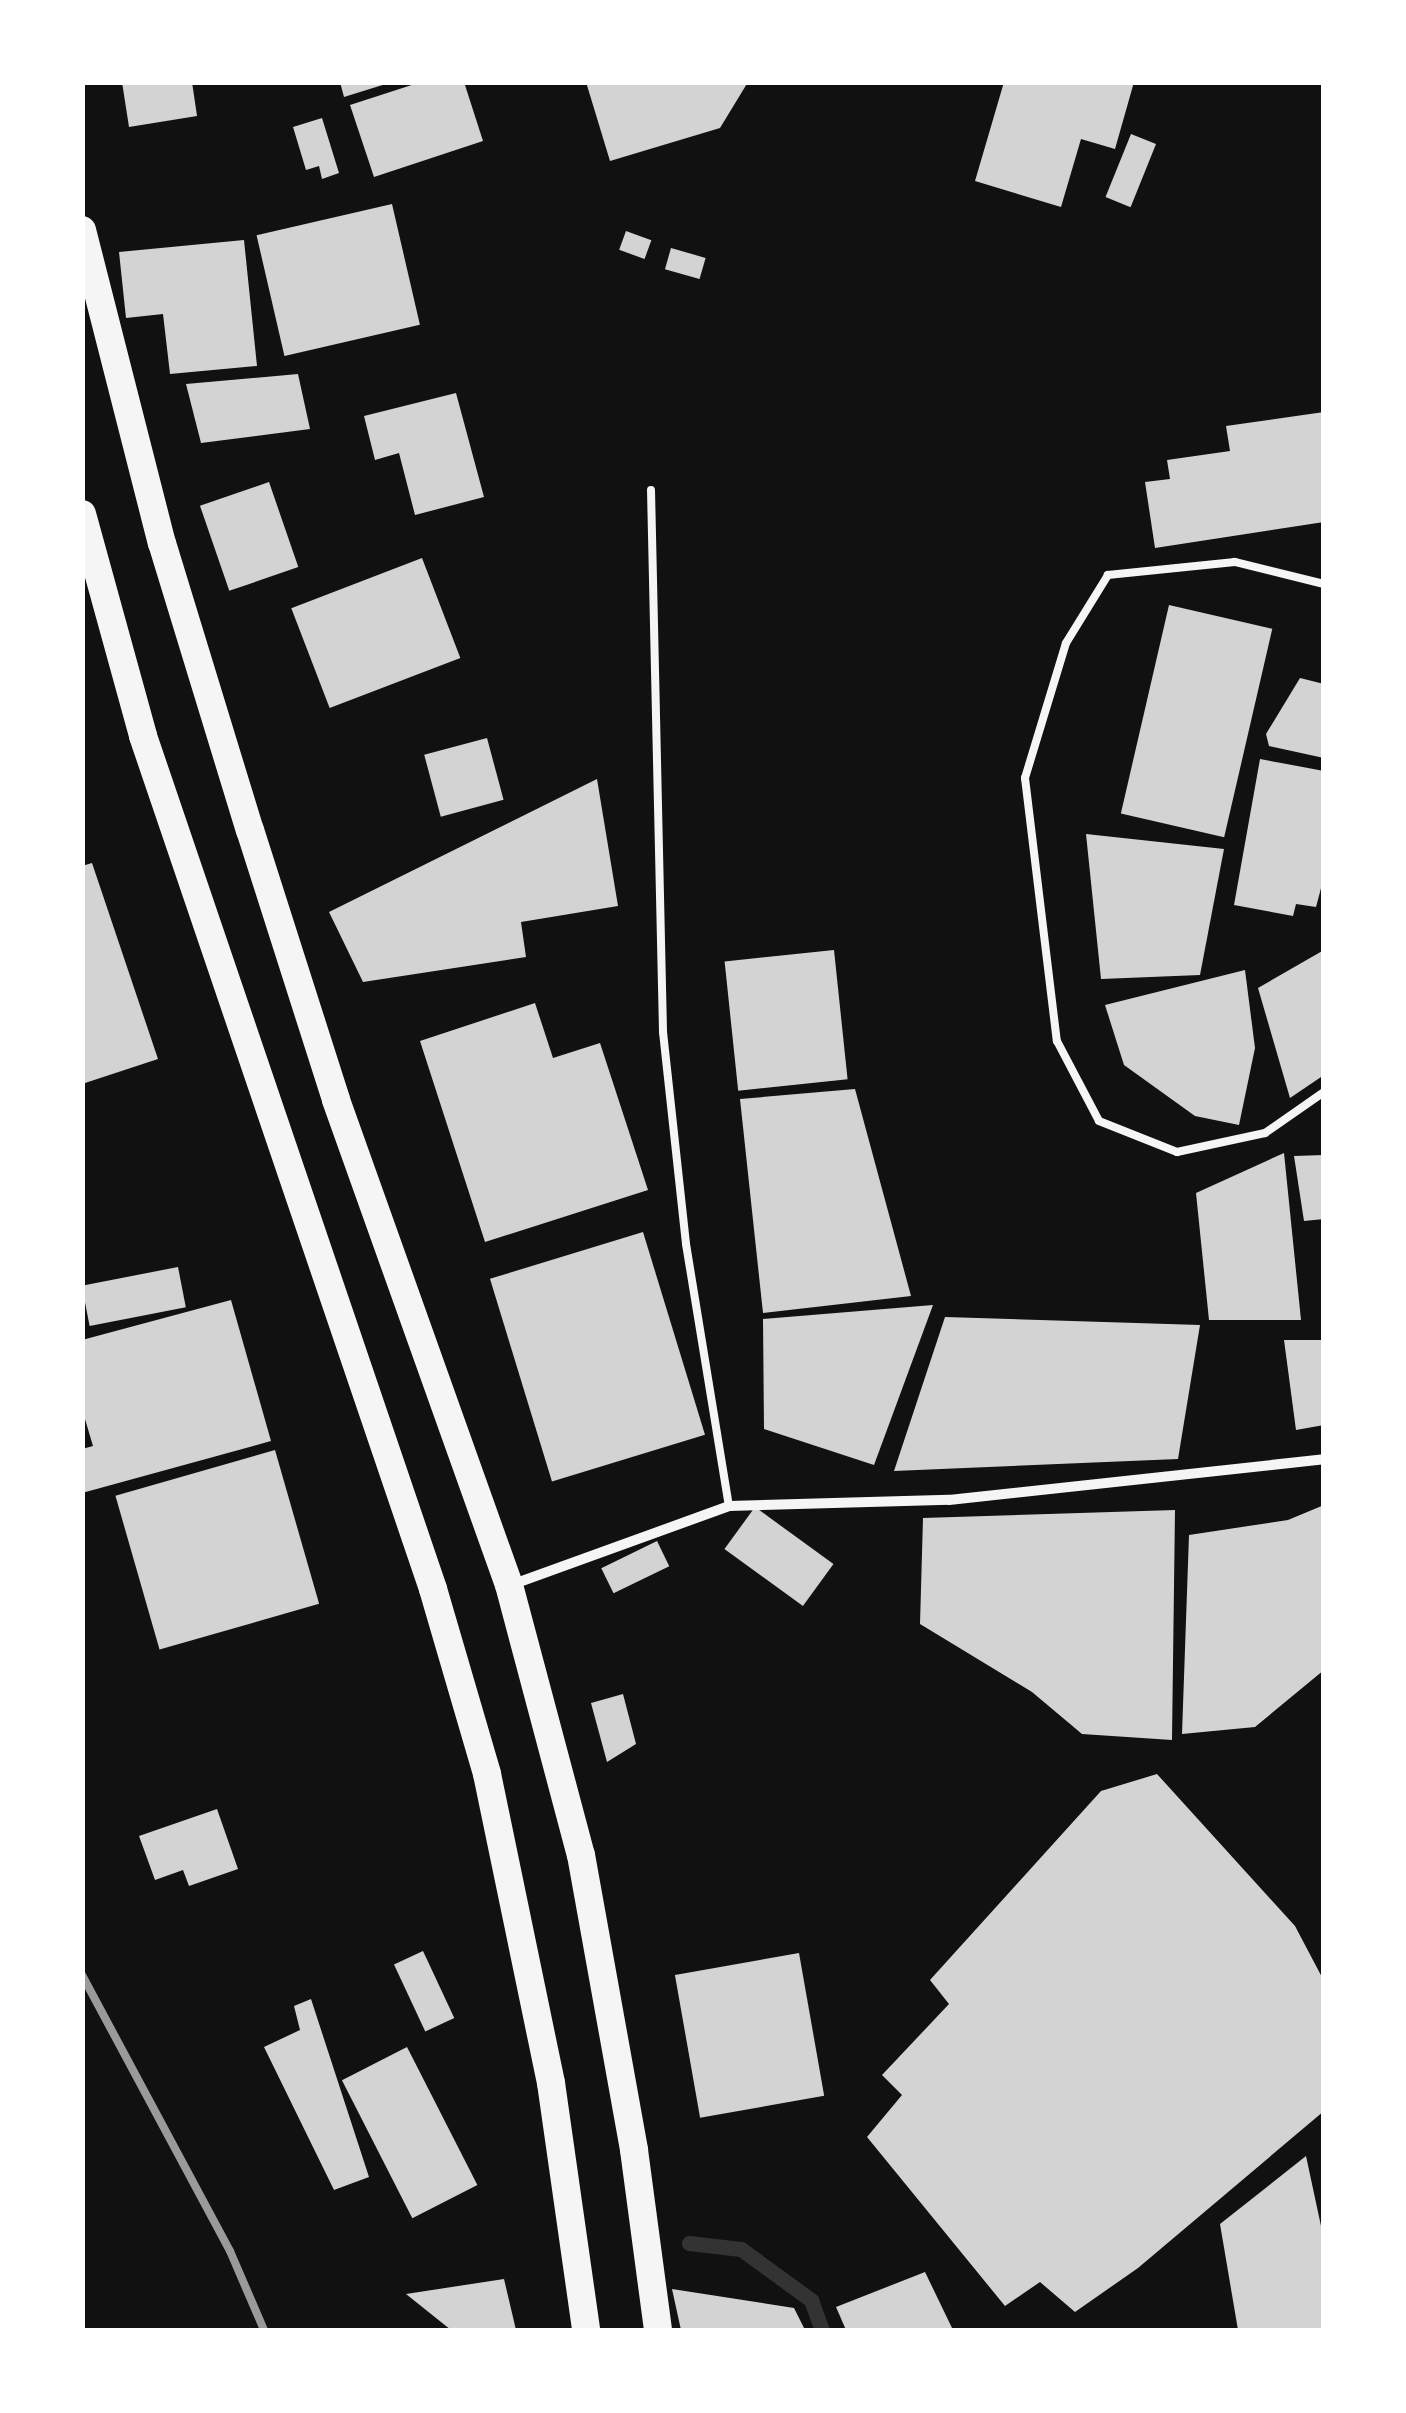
<!DOCTYPE html>
<style>
body{margin:0}
#map{position:relative;width:1406px;height:2413px;overflow:hidden;background:#111;font-family:"Roboto Serif",serif}
div>[style]{position:absolute}
.stream>*{height:15px;margin:-7.5px;padding:0 7.5px;transform-origin:7.5px;border-radius:7.5px;background:#333}
.building>*{inset:0;background:#d3d3d3;transform-origin:0 0}
.service>*{height:8px;margin:-4px;padding:0 4px;transform-origin:4px;border-radius:4px;background:#f5f5f5}
.minor>*{height:10px;margin:-5px;padding:0 5px;transform-origin:5px;border-radius:5px;background:#f5f5f5}
.trunk>*{height:28px;margin:-14px;padding:0 14px;transform-origin:14px;border-radius:14px;background:#f5f5f5}
.rail>*{height:8px;margin:-4px;padding:0 4px;transform-origin:4px;border-radius:4px;background:#9a9a9a}
span{translate:-50% -50%;white-space:nowrap;text-align:center;line-height:1.15;-webkit-text-stroke:8px #fff;paint-order:stroke}
.frame{position:absolute;inset:0;border:85px solid #fff;pointer-events:none}
</style>
<div id="map">
<div class="stream">
<div style="left:689px;top:2243px;width:52px;rotate:6.6deg"></div>
<div style="left:741px;top:2249px;width:87px;rotate:36.1deg"></div>
<div style="left:811px;top:2300px;width:32px;rotate:70deg"></div>
</div>
<div class="building">
<div style="clip-path:polygon(122px 82px,192px 82px,197px 116px,129px 127px)"></div>
<div style="clip-path:polygon(340px 82px,389px 82px,389px 83px,344px 97px)"></div>
<div style="clip-path:polygon(421px 82px,464px 82px,483px 141px,374px 177px,350px 105px)"></div>
<div style="clip-path:polygon(586px 82px,748px 82px,720px 128px,610px 161px)"></div>
<div style="clip-path:polygon(1004px 82px,1134px 82px,1115px 149px,1081px 139px,1061px 207px,975px 181px)"></div>
<div style="clip-path:polygon(322px 118px,339px 173px,322px 179px,319px 166px,306px 170px,293px 127px)"></div>
<div style="left:1131px;top:134px;width:27px;height:68px;rotate:22deg"></div>
<div style="left:392px;top:204px;width:124px;height:139px;rotate:77deg"></div>
<div style="left:626px;top:231px;width:27px;height:20px;rotate:20deg"></div>
<div style="clip-path:polygon(244px 240px,257px 366px,170px 374px,163px 314px,126px 318px,119px 252px)"></div>
<div style="left:671px;top:248px;width:36px;height:22px;rotate:16deg"></div>
<div style="clip-path:polygon(298px 374px,310px 429px,201px 443px,186px 384px)"></div>
<div style="clip-path:polygon(456px 393px,484px 497px,415px 515px,399px 453px,375px 460px,364px 416px)"></div>
<div style="clip-path:polygon(1324px 412px,1324px 522px,1155px 548px,1145px 482px,1170px 479px,1167px 460px,1230px 451px,1226px 426px)"></div>
<div style="left:269px;top:482px;width:90px;height:73px;rotate:71deg"></div>
<div style="left:422px;top:558px;width:107px;height:140px;rotate:69deg"></div>
<div style="left:1169px;top:605px;width:106px;height:214px;rotate:13deg"></div>
<div style="clip-path:polygon(1300px 678px,1324px 684px,1324px 758px,1269px 746px,1266px 734px)"></div>
<div style="left:487px;top:738px;width:64px;height:65px;rotate:75deg"></div>
<div style="clip-path:polygon(1260px 759px,1324px 771px,1324px 877px,1316px 907px,1296px 904px,1293px 916px,1234px 905px)"></div>
<div style="clip-path:polygon(597px 779px,618px 906px,521px 922px,526px 957px,363px 982px,329px 912px)"></div>
<div style="clip-path:polygon(1086px 834px,1224px 849px,1200px 975px,1101px 979px)"></div>
<div style="clip-path:polygon(92px 863px,158px 1059px,82px 1084px,82px 866px)"></div>
<div style="left:834px;top:950px;width:130px;height:110px;rotate:84deg"></div>
<div style="clip-path:polygon(1324px 950px,1324px 1075px,1290px 1098px,1258px 988px)"></div>
<div style="clip-path:polygon(1245px 970px,1255px 1048px,1239px 1125px,1195px 1116px,1124px 1065px,1105px 1005px)"></div>
<div style="clip-path:polygon(535px 1003px,553px 1058px,600px 1043px,648px 1190px,485px 1242px,420px 1041px)"></div>
<div style="clip-path:polygon(855px 1089px,911px 1296px,763px 1313px,740px 1099px)"></div>
<div style="clip-path:polygon(1284px 1153px,1301px 1320px,1209px 1320px,1196px 1193px)"></div>
<div style="clip-path:polygon(1324px 1155px,1324px 1219px,1304px 1221px,1294px 1156px)"></div>
<div style="left:643px;top:1232px;width:212px;height:160px;rotate:73deg"></div>
<div style="left:178px;top:1267px;width:41px;height:98px;rotate:79deg"></div>
<div style="clip-path:polygon(231px 1300px,271px 1441px,82px 1493px,82px 1449px,93px 1446px,82px 1409px,82px 1340px)"></div>
<div style="clip-path:polygon(933px 1305px,874px 1465px,764px 1429px,763px 1319px)"></div>
<div style="clip-path:polygon(945px 1317px,1200px 1325px,1178px 1459px,894px 1471px)"></div>
<div style="clip-path:polygon(1284px 1340px,1324px 1340px,1324px 1425px,1296px 1430px)"></div>
<div style="left:275px;top:1450px;width:160px;height:166px;rotate:74deg"></div>
<div style="clip-path:polygon(1324px 1505px,1324px 1670px,1255px 1727px,1182px 1734px,1189px 1535px,1288px 1520px)"></div>
<div style="left:755px;top:1507px;width:97px;height:52px;rotate:36deg"></div>
<div style="clip-path:polygon(1175px 1510px,1172px 1740px,1082px 1734px,1032px 1692px,920px 1624px,923px 1518px)"></div>
<div style="left:657px;top:1541px;width:28px;height:62px;rotate:64deg"></div>
<div style="clip-path:polygon(623px 1694px,636px 1744px,607px 1762px,591px 1703px)"></div>
<div style="clip-path:polygon(1157px 1774px,1295px 1926px,1324px 1981px,1324px 2111px,1138px 2268px,1075px 2312px,1040px 2282px,1005px 2306px,867px 2137px,902px 2095px,882px 2075px,949px 2004px,930px 1980px,1101px 1791px)"></div>
<div style="clip-path:polygon(217px 1809px,238px 1869px,189px 1886px,183px 1870px,155px 1880px,139px 1836px)"></div>
<div style="left:423px;top:1951px;width:74px;height:32px;rotate:65deg"></div>
<div style="left:799px;top:1953px;width:145px;height:126px;rotate:80deg"></div>
<div style="clip-path:polygon(311px 1999px,369px 2177px,334px 2190px,264px 2047px,300px 2030px,294px 2006px)"></div>
<div style="left:407px;top:2047px;width:155px;height:73px;rotate:63deg"></div>
<div style="clip-path:polygon(1306px 2156px,1324px 2240px,1324px 2330px,1238px 2330px,1220px 2224px)"></div>
<div style="clip-path:polygon(925px 2272px,953px 2330px,846px 2330px,836px 2307px)"></div>
<div style="clip-path:polygon(504px 2279px,516px 2330px,451px 2330px,406px 2294px)"></div>
<div style="clip-path:polygon(672px 2289px,794px 2308px,805px 2330px,681px 2330px)"></div>
</div>
<div class="service">
<div style="left:651px;top:490px;width:542px;rotate:88.73deg"></div>
<div style="left:663px;top:1032px;width:213px;rotate:83.8deg"></div>
<div style="left:686px;top:1244px;width:266px;rotate:80.7deg"></div>
<div style="left:1324px;top:584px;width:92px;rotate:-166.1deg"></div>
<div style="left:1235px;top:562px;width:128px;rotate:174.2deg"></div>
<div style="left:1108px;top:575px;width:80px;rotate:121.7deg"></div>
<div style="left:1066px;top:643px;width:141px;rotate:106.9deg"></div>
<div style="left:1025px;top:778px;width:265px;rotate:83.1deg"></div>
<div style="left:1057px;top:1041px;width:90px;rotate:62.3deg"></div>
<div style="left:1099px;top:1121px;width:84px;rotate:21.7deg"></div>
<div style="left:1177px;top:1152px;width:90px;rotate:-12.2deg"></div>
<div style="left:1265px;top:1133px;width:72px;rotate:-34.8deg"></div>
</div>
<div class="minor">
<div style="left:511px;top:1585px;width:232px;rotate:-19.9deg"></div>
<div style="left:729px;top:1506px;width:220px;rotate:-1.6deg"></div>
<div style="left:949px;top:1500px;width:377px;rotate:-6.2deg"></div>
</div>
<div class="trunk">
<div style="left:82px;top:230px;width:323px;rotate:75.7deg"></div>
<div style="left:162px;top:543px;width:300px;rotate:73deg"></div>
<div style="left:250px;top:830px;width:283px;rotate:72.3deg"></div>
<div style="left:336px;top:1100px;width:515px;rotate:70.37deg"></div>
<div style="left:509px;top:1585px;width:279px;rotate:75.1deg"></div>
<div style="left:581px;top:1855px;width:300px;rotate:79.8deg"></div>
<div style="left:634px;top:2150px;width:182px;rotate:82.4deg"></div>
<div style="left:82px;top:514px;width:230px;rotate:74.6deg"></div>
<div style="left:143px;top:736px;width:901px;rotate:71.22deg"></div>
<div style="left:433px;top:1589px;width:193px;rotate:73.7deg"></div>
<div style="left:487px;top:1774px;width:316px;rotate:78.3deg"></div>
<div style="left:551px;top:2083px;width:249px;rotate:81.9deg"></div>
</div>
<div class="rail">
<div style="left:82px;top:1975px;width:313px;rotate:61.8deg"></div>
<div style="left:230px;top:2251px;width:86px;rotate:66.7deg"></div>
</div>
<div class="frame"></div>
</div>
